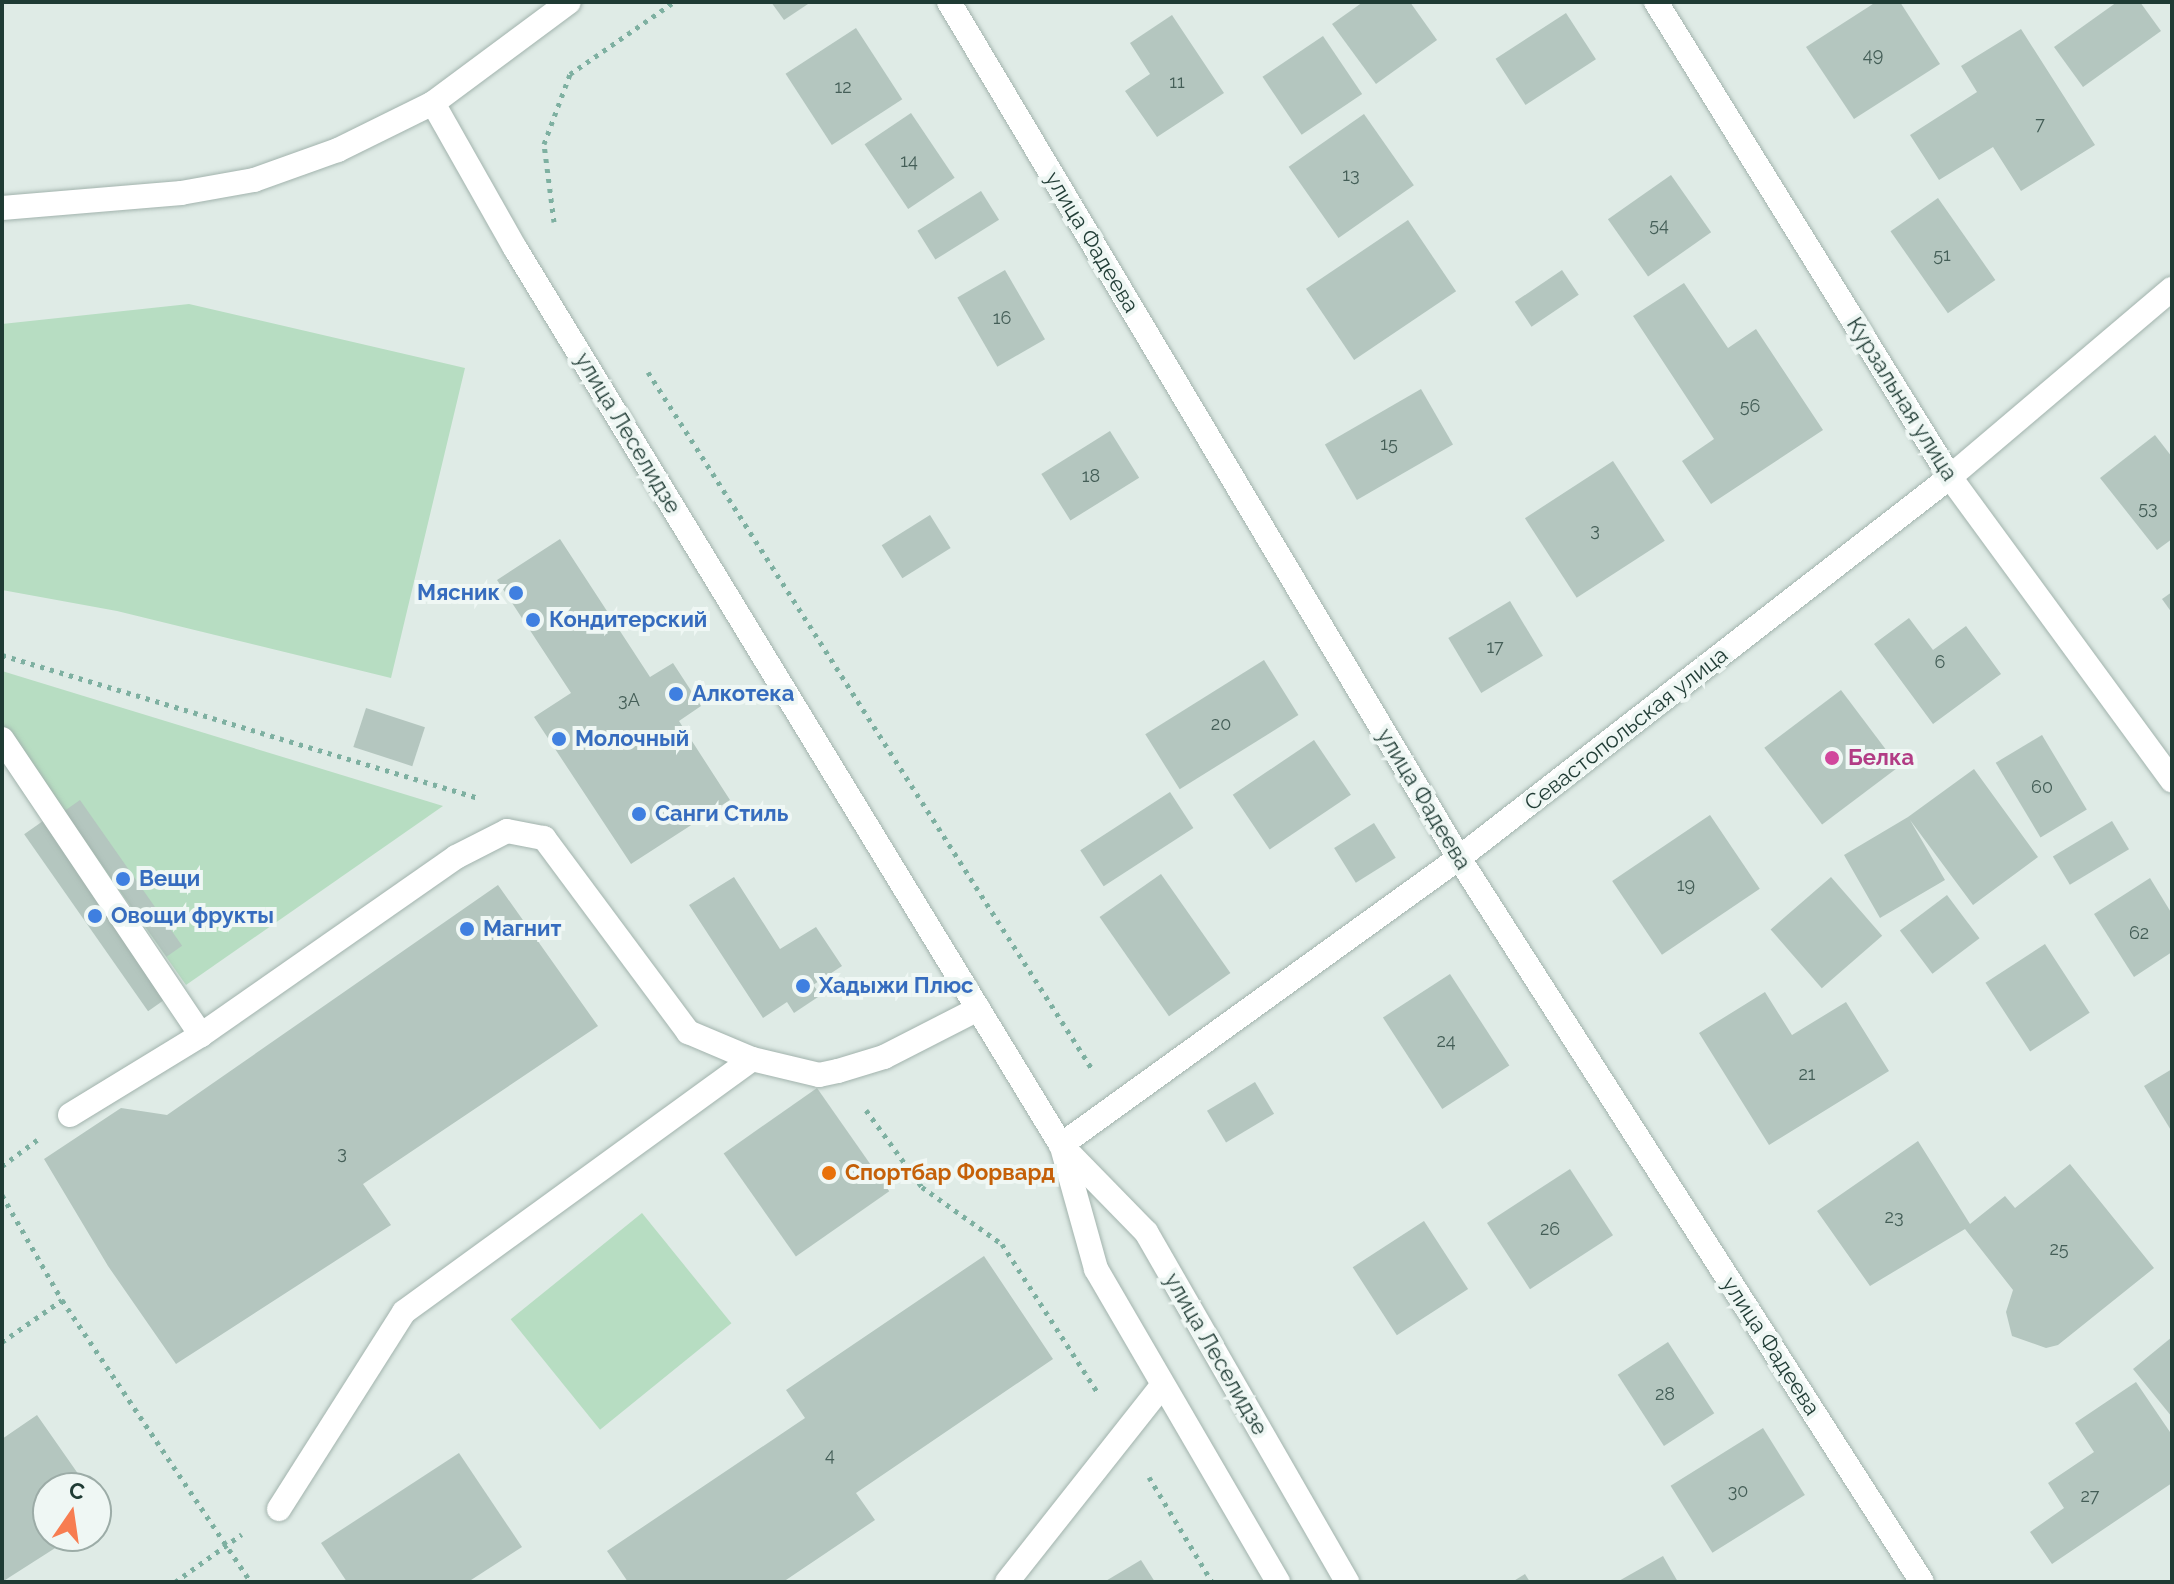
<!DOCTYPE html>
<meta charset="utf-8">
<style>
body{margin:0}
#map{position:relative;width:2174px;height:1584px;overflow:hidden;background:#dfebe6;font-family:Raleway,sans-serif}
div>[style]{position:absolute}
.green>*{inset:0;background:#b7ddc2;transform-origin:0 0}
.building>*{inset:0;background:#b4c6bf;transform-origin:0 0}
.path>*{height:5px;margin-top:-2.5px;transform-origin:0;background:repeating-linear-gradient(90deg,#7eb0a1 0 4px,transparent 0 10px)}
.roads{filter:drop-shadow(0 0 2px #a2b3ad) drop-shadow(0 0 2px #a2b3ad)}
.lane>*{height:24px;margin:-12px;padding:0 12px;transform-origin:12px;border-radius:12px;background:#fff}
.street>*{height:24px;margin:-12px;padding:0 12px;transform-origin:12px;border-radius:12px;background:#fff}
.secondary>*{height:24px;margin:-12px;padding:0 12px;transform-origin:12px;border-radius:12px;background:#fff}
.dots>*{width:22px;height:22px;translate:-50% -50%;box-sizing:border-box;border:4px solid #eff7f4;border-radius:50%}
span{translate:-50% -50%;white-space:nowrap;text-align:center;line-height:1.15;-webkit-text-stroke:8px #eff7f4;paint-order:stroke}
.number-label{font-size:18px;color:#445e57}
.number-label span{-webkit-text-stroke-width:0}
.street-label{font-size:22px;color:#1f3b34}
.shop-label{font-size:22px;color:#366cbe;font-weight:700}
.right{translate:-100% -50%;text-align:right}
.left{translate:0 -50%;text-align:left}
.hotel-label{font-size:22px;color:#b23c85;font-weight:700}
.food-label{font-size:22px;color:#c56008;font-weight:700}
.frame{position:absolute;inset:0;border:4px solid #1f3b34;pointer-events:none}
.north{position:absolute;left:32px;top:1472px;width:80px;height:80px;box-sizing:border-box;background:#eff7f4;border:2px solid #9caca7;border-radius:50%;rotate:13deg;font-size:22px;font-weight:700;line-height:32px;text-align:center;color:#1f3b34}
.north::after{content:'';display:block;margin:auto;width:28px;height:36px;background:#f77d51;clip-path:polygon(50% 0,100% 100%,50% 72%,0 100%)}
</style>
<div id="map">
<div class="green">
<div style="clip-path:polygon(189px 304px,465px 368px,391px 678px,117px 611px,2px 590px,2px 324px)"></div>
<div style="clip-path:polygon(2px 671px,443px 806px,186px 985px,2px 724px)"></div>
<div style="left:642px;top:1213px;width:142px;height:169px;rotate:51deg"></div>
</div>
<div class="building">
<div style="clip-path:polygon(771px 2px,811px 2px,784px 20px)"></div>
<div style="clip-path:polygon(1363px 2px,1410px 2px,1437px 40px,1376px 84px,1332px 24px)"></div>
<div style="clip-path:polygon(1876px 2px,1900px 2px,1940px 64px,1854px 119px,1806px 47px)"></div>
<div style="clip-path:polygon(2117px 2px,2140px 2px,2161px 31px,2083px 87px,2054px 47px)"></div>
<div style="left:1566px;top:13px;width:55px;height:84px;rotate:57deg"></div>
<div style="clip-path:polygon(1172px 15px,1224px 93px,1157px 137px,1125px 91px,1150px 74px,1130px 43px)"></div>
<div style="left:856px;top:28px;width:85px;height:84px;rotate:57deg"></div>
<div style="clip-path:polygon(2021px 29px,2095px 145px,2021px 191px,1993px 147px,1939px 180px,1910px 135px,1977px 92px,1961px 66px)"></div>
<div style="left:1323px;top:36px;width:70px;height:73px;rotate:56deg"></div>
<div style="left:911px;top:113px;width:78px;height:56px;rotate:56deg"></div>
<div style="left:1364px;top:114px;width:87px;height:92px;rotate:55deg"></div>
<div style="left:1671px;top:175px;width:70px;height:77px;rotate:55deg"></div>
<div style="left:981px;top:191px;width:34px;height:75px;rotate:58deg"></div>
<div style="left:1938px;top:198px;width:100px;height:58px;rotate:55deg"></div>
<div style="left:1408px;top:220px;width:86px;height:123px;rotate:56deg"></div>
<div style="left:1005px;top:270px;width:80px;height:55px;rotate:60deg"></div>
<div style="left:1562px;top:270px;width:30px;height:57px;rotate:56deg"></div>
<div style="clip-path:polygon(1684px 283px,1728px 348px,1756px 329px,1823px 430px,1711px 504px,1682px 461px,1714px 439px,1633px 316px)"></div>
<div style="left:1421px;top:389px;width:64px;height:111px;rotate:60deg"></div>
<div style="left:1110px;top:431px;width:55px;height:81px;rotate:58deg"></div>
<div style="clip-path:polygon(2155px 435px,2172px 457px,2172px 539px,2157px 550px,2100px 478px)"></div>
<div style="left:1613px;top:461px;width:95px;height:105px;rotate:57deg"></div>
<div style="left:930px;top:515px;width:39px;height:57px;rotate:58deg"></div>
<div style="clip-path:polygon(560px 539px,650px 677px,673px 663px,701px 706px,679px 721px,730px 800px,631px 864px,534px 717px,571px 693px,497px 580px)"></div>
<div style="clip-path:polygon(2172px 592px,2172px 613px,2162px 599px)"></div>
<div style="left:1510px;top:601px;width:64px;height:72px;rotate:59deg"></div>
<div style="clip-path:polygon(1909px 618px,1933px 650px,1966px 626px,2001px 674px,1933px 724px,1874px 644px)"></div>
<div style="left:1264px;top:660px;width:65px;height:140px;rotate:58deg"></div>
<div style="left:1841px;top:690px;width:96px;height:96px;rotate:53deg"></div>
<div style="left:366px;top:708px;width:62px;height:41px;rotate:18deg"></div>
<div style="left:2042px;top:735px;width:87px;height:54px;rotate:59deg"></div>
<div style="left:1314px;top:740px;width:66px;height:98px;rotate:56deg"></div>
<div style="clip-path:polygon(1974px 769px,2038px 857px,1973px 905px,1910px 820px,1945px 880px,1880px 918px,1844px 855px,1908px 817px)"></div>
<div style="left:1170px;top:792px;width:43px;height:107px;rotate:57deg"></div>
<div style="left:80px;top:800px;width:178px;height:19px;rotate:55deg"></div>
<div style="left:1710px;top:815px;width:89px;height:118px;rotate:56deg"></div>
<div style="left:43px;top:821px;width:216px;height:23px;rotate:55deg"></div>
<div style="left:2112px;top:821px;width:33px;height:69px;rotate:59deg"></div>
<div style="left:1374px;top:823px;width:41px;height:47px;rotate:58deg"></div>
<div style="left:1161px;top:874px;width:121px;height:75px;rotate:55deg"></div>
<div style="clip-path:polygon(734px 877px,780px 949px,816px 927px,842px 966px,813px 985px,821px 995px,794px 1013px,787px 1002px,763px 1018px,689px 905px)"></div>
<div style="left:1831px;top:877px;width:78px;height:80px;rotate:49deg"></div>
<div style="clip-path:polygon(2150px 878px,2172px 914px,2172px 952px,2134px 977px,2094px 914px)"></div>
<div style="clip-path:polygon(498px 885px,598px 1026px,363px 1184px,391px 1225px,176px 1364px,108px 1266px,44px 1159px,121px 1108px,167px 1115px)"></div>
<div style="left:1947px;top:895px;width:54px;height:59px;rotate:53deg"></div>
<div style="left:2045px;top:944px;width:82px;height:71px;rotate:57deg"></div>
<div style="left:1450px;top:974px;width:109px;height:80px;rotate:57deg"></div>
<div style="clip-path:polygon(1765px 992px,1792px 1035px,1846px 1002px,1889px 1071px,1769px 1145px,1699px 1033px)"></div>
<div style="clip-path:polygon(2172px 1069px,2172px 1132px,2144px 1086px)"></div>
<div style="left:1255px;top:1082px;width:37px;height:56px;rotate:59deg"></div>
<div style="left:817px;top:1088px;width:126px;height:114px;rotate:55deg"></div>
<div style="clip-path:polygon(1918px 1141px,1970px 1224px,2005px 1196px,2015px 1208px,2070px 1164px,2154px 1268px,2058px 1345px,2046px 1348px,2012px 1336px,2006px 1312px,2013px 1290px,1965px 1229px,1870px 1286px,1817px 1211px)"></div>
<div style="left:1570px;top:1169px;width:79px;height:99px;rotate:57deg"></div>
<div style="left:1424px;top:1221px;width:81px;height:85px;rotate:57deg"></div>
<div style="clip-path:polygon(984px 1256px,1053px 1359px,856px 1493px,875px 1520px,783px 1582px,628px 1582px,607px 1551px,805px 1418px,786px 1390px)"></div>
<div style="clip-path:polygon(2172px 1337px,2172px 1417px,2133px 1369px)"></div>
<div style="left:1668px;top:1342px;width:85px;height:60px;rotate:57deg"></div>
<div style="clip-path:polygon(2136px 1382px,2172px 1435px,2172px 1483px,2052px 1564px,2030px 1532px,2064px 1508px,2048px 1483px,2094px 1452px,2075px 1423px)"></div>
<div style="clip-path:polygon(37px 1415px,88px 1488px,48px 1488px,48px 1536px,74px 1536px,2px 1582px,2px 1439px)"></div>
<div style="left:1763px;top:1428px;width:79px;height:109px;rotate:58deg"></div>
<div style="clip-path:polygon(459px 1453px,522px 1547px,468px 1582px,347px 1582px,321px 1543px)"></div>
<div style="clip-path:polygon(96px 1499px,106px 1513px,96px 1521px)"></div>
<div style="clip-path:polygon(1663px 1556px,1678px 1582px,1617px 1582px)"></div>
<div style="clip-path:polygon(1141px 1560px,1155px 1582px,1104px 1582px)"></div>
<div style="clip-path:polygon(1525px 1574px,1530px 1582px,1512px 1582px)"></div>
</div>
<div class="path">
<div style="left:554px;top:222px;width:79px;rotate:-97.3deg"></div>
<div style="left:544px;top:144px;width:75px;rotate:-69.6deg"></div>
<div style="left:570px;top:74px;width:126px;rotate:-34.7deg"></div>
<div style="left:648px;top:372px;width:826px;rotate:57.5deg"></div>
<div style="left:2px;top:655px;width:495px;rotate:16.7deg"></div>
<div style="left:866px;top:1110px;width:95px;rotate:54deg"></div>
<div style="left:922px;top:1187px;width:98px;rotate:35.5deg"></div>
<div style="left:1002px;top:1244px;width:177px;rotate:57.2deg"></div>
<div style="left:2px;top:1166px;width:44px;rotate:-36.6deg"></div>
<div style="left:2px;top:1195px;width:121px;rotate:60.3deg"></div>
<div style="left:62px;top:1300px;width:339px;rotate:56.2deg"></div>
<div style="left:2px;top:1342px;width:73px;rotate:-35deg"></div>
<div style="left:1149px;top:1477px;width:122px;rotate:59deg"></div>
<div style="left:175px;top:1582px;width:82px;rotate:-35.6deg"></div>
</div>
<div class="roads">
<div class="lane">
<div style="left:2px;top:739px;width:357px;rotate:56.1deg"></div>
<div style="left:70px;top:1115px;width:153px;rotate:-31.4deg"></div>
<div style="left:201px;top:1035px;width:311px;rotate:-34.9deg"></div>
<div style="left:456px;top:857px;width:57px;rotate:-27deg"></div>
<div style="left:507px;top:831px;width:38px;rotate:11deg"></div>
<div style="left:544px;top:838px;width:242px;rotate:53.4deg"></div>
<div style="left:688px;top:1032px;width:69px;rotate:22.9deg"></div>
<div style="left:752px;top:1059px;width:69px;rotate:13.4deg"></div>
<div style="left:819px;top:1075px;width:19px;rotate:-12deg"></div>
<div style="left:838px;top:1071px;width:48px;rotate:-16.9deg"></div>
<div style="left:884px;top:1057px;width:106px;rotate:-27.1deg"></div>
<div style="left:279px;top:1509px;width:233px;rotate:-57.6deg"></div>
<div style="left:404px;top:1312px;width:430px;rotate:-36deg"></div>
<div style="left:1007px;top:1582px;width:248px;rotate:-51.7deg"></div>
</div>
<div class="street">
<div style="left:949px;top:2px;width:996px;rotate:59.21deg"></div>
<div style="left:1459px;top:858px;width:859px;rotate:57.4deg"></div>
<div style="left:1656px;top:2px;width:559px;rotate:58.24deg"></div>
<div style="left:1950px;top:477px;width:376px;rotate:53.8deg"></div>
<div style="left:433px;top:103px;width:167px;rotate:60.5deg"></div>
<div style="left:515px;top:248px;width:1050px;rotate:58.67deg"></div>
<div style="left:1061px;top:1145px;width:122px;rotate:45.7deg"></div>
<div style="left:1146px;top:1232px;width:404px;rotate:60.1deg"></div>
<div style="left:1061px;top:1145px;width:491px;rotate:-35.8deg"></div>
<div style="left:1459px;top:858px;width:621px;rotate:-37.81deg"></div>
<div style="left:1950px;top:477px;width:291px;rotate:-40.3deg"></div>
<div style="left:1062px;top:1147px;width:127px;rotate:74.4deg"></div>
<div style="left:1096px;top:1269px;width:362px;rotate:59.8deg"></div>
</div>
<div class="secondary">
<div style="left:2px;top:208px;width:180px;rotate:-4.8deg"></div>
<div style="left:181px;top:193px;width:74px;rotate:-10.1deg"></div>
<div style="left:254px;top:180px;width:89px;rotate:-19.7deg"></div>
<div style="left:338px;top:150px;width:106px;rotate:-26.3deg"></div>
<div style="left:433px;top:103px;width:169px;rotate:-36.6deg"></div>
</div>
</div>
<div class="dots">
<div style="left:516px;top:593px;background:#3f7fe0"></div>
<div style="left:533px;top:620px;background:#3f7fe0"></div>
<div style="left:676px;top:694px;background:#3f7fe0"></div>
<div style="left:559px;top:739px;background:#3f7fe0"></div>
<div style="left:1832px;top:758px;background:#d1479c"></div>
<div style="left:639px;top:814px;background:#3f7fe0"></div>
<div style="left:123px;top:879px;background:#3f7fe0"></div>
<div style="left:95px;top:916px;background:#3f7fe0"></div>
<div style="left:467px;top:929px;background:#3f7fe0"></div>
<div style="left:803px;top:986px;background:#3f7fe0"></div>
<div style="left:829px;top:1173px;background:#e8710a"></div>
</div>
<div class="number-label">
<span style="left:1873px;top:55px">49</span>
<span style="left:1177px;top:82px">11</span>
<span style="left:843px;top:87px">12</span>
<span style="left:2040px;top:124px">7</span>
<span style="left:909px;top:161px">14</span>
<span style="left:1351px;top:175px">13</span>
<span style="left:1659px;top:225px">54</span>
<span style="left:1942px;top:255px">51</span>
<span style="left:1002px;top:318px">16</span>
<span style="left:1750px;top:406px">56</span>
<span style="left:1389px;top:444px">15</span>
<span style="left:1091px;top:476px">18</span>
<span style="left:2148px;top:508px">53</span>
<span style="left:1595px;top:530px">3</span>
<span style="left:1495px;top:647px">17</span>
<span style="left:1940px;top:662px">6</span>
<span style="left:629px;top:700px">3А</span>
<span style="left:1221px;top:724px">20</span>
<span style="left:2042px;top:787px">60</span>
<span style="left:1686px;top:885px">19</span>
<span style="left:2139px;top:933px">62</span>
<span style="left:1446px;top:1041px">24</span>
<span style="left:1807px;top:1074px">21</span>
<span style="left:342px;top:1153px">3</span>
<span style="left:1894px;top:1217px">23</span>
<span style="left:1550px;top:1229px">26</span>
<span style="left:2059px;top:1249px">25</span>
<span style="left:1665px;top:1394px">28</span>
<span style="left:830px;top:1455px">4</span>
<span style="left:1738px;top:1491px">30</span>
<span style="left:2090px;top:1496px">27</span>
</div>
<div class="street-label">
<span style="left:1092px;top:242px;rotate:59deg">улица Фадеева</span>
<span style="left:1902px;top:399px;rotate:58deg">Курзальная улица</span>
<span style="left:628px;top:433px;rotate:59deg">улица Леселидзе</span>
<span style="left:1626px;top:729px;rotate:-38deg">Севастопольская улица</span>
<span style="left:1424px;top:799px;rotate:59deg">улица Фадеева</span>
<span style="left:1771px;top:1346px;rotate:57deg">улица Фадеева</span>
<span style="left:1216px;top:1354px;rotate:60deg">улица Леселидзе</span>
</div>
<div class="shop-label">
<span class="right" style="left:500px;top:593px">Мясник</span>
<span class="left" style="left:549px;top:620px">Кондитерский</span>
<span class="left" style="left:692px;top:694px">Алкотека</span>
<span class="left" style="left:575px;top:739px">Молочный</span>
<span class="left" style="left:655px;top:814px">Санги Стиль</span>
<span class="left" style="left:139px;top:879px">Вещи</span>
<span class="left" style="left:111px;top:916px">Овощи фрукты</span>
<span class="left" style="left:483px;top:929px">Магнит</span>
<span class="left" style="left:819px;top:986px">Хадыжи Плюс</span>
</div>
<div class="hotel-label">
<span class="left" style="left:1848px;top:758px">Белка</span>
</div>
<div class="food-label">
<span class="left" style="left:845px;top:1173px">Спортбар Форвард</span>
</div>
<div class="frame"></div>
<div class="north">С</div>
</div>
